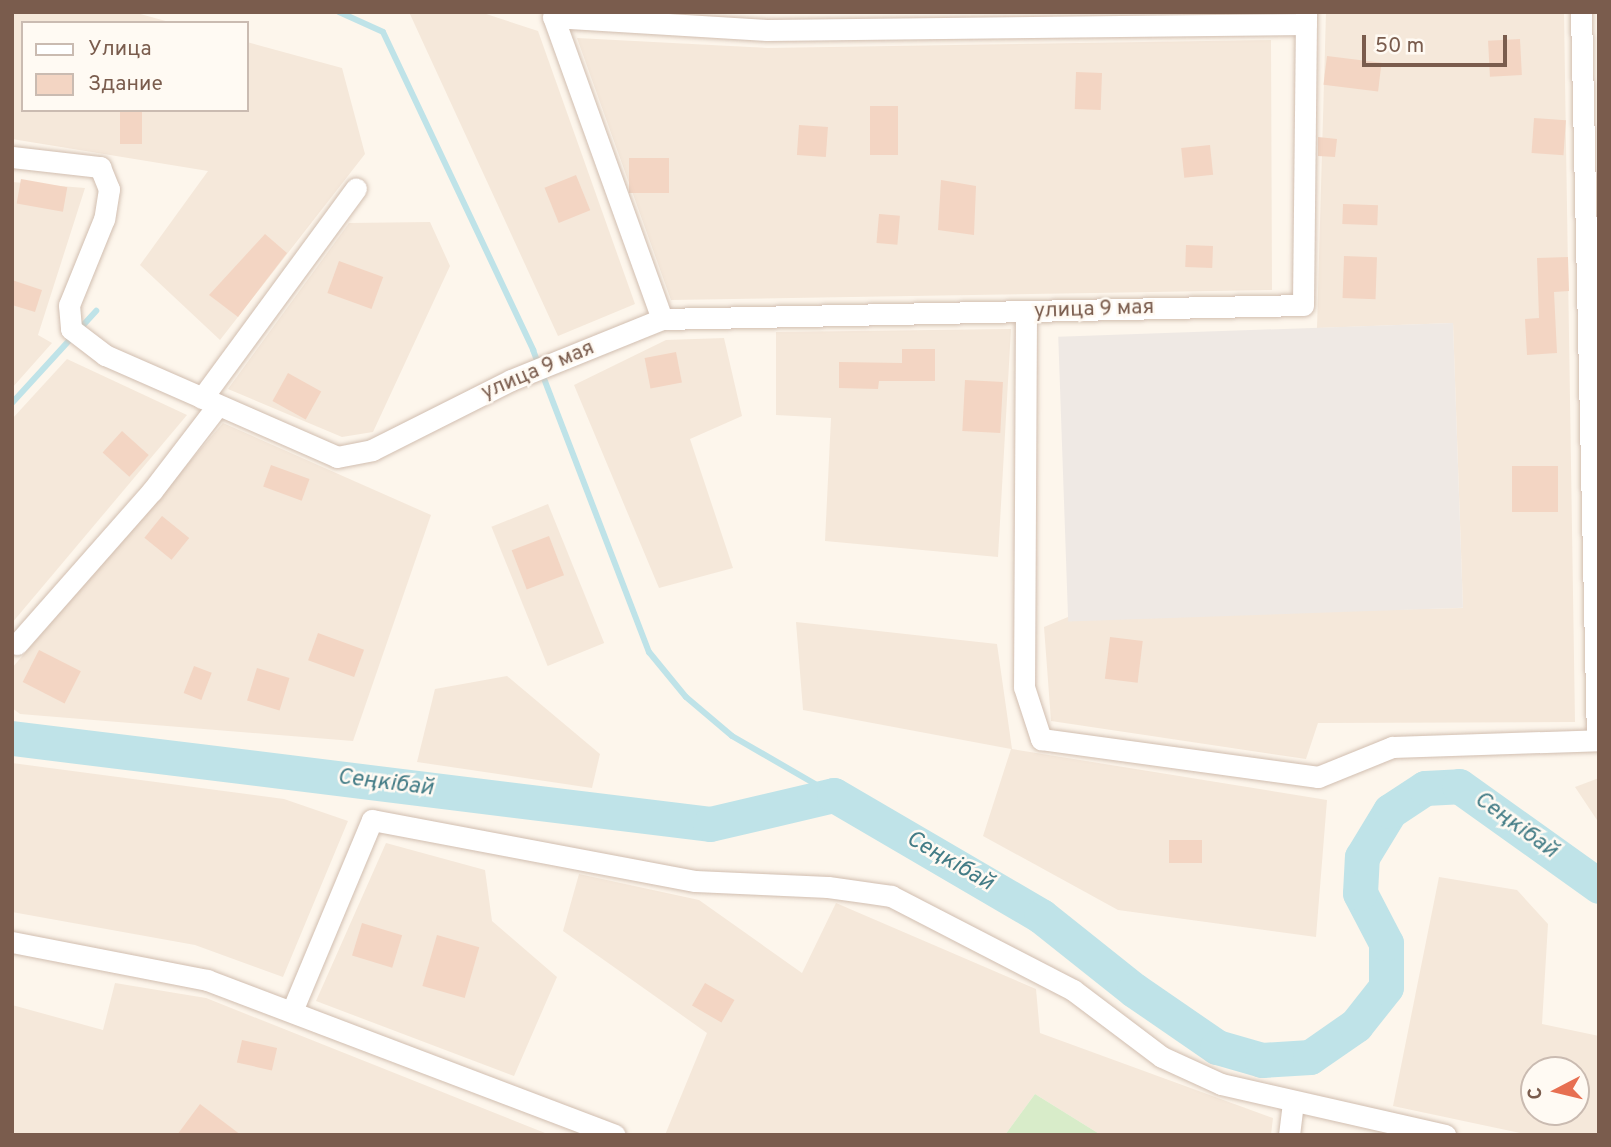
<!DOCTYPE html>
<meta charset="utf-8">
<style>
body{margin:0}
#map{position:relative;width:1611px;height:1147px;overflow:hidden;background:#fdf6ec;font-family:Overpass,sans-serif}
div>[style]{position:absolute}
.residential>*{inset:0;background:#f5e8da;transform-origin:0 0}
.industrial>*{inset:0;background:#efe9e4;transform-origin:0 0}
.green>*{inset:0;background:#d8ecc9}
.stream>*{height:6px;margin:-3px;padding:0 3px;transform-origin:3px;border-radius:3px;background:#bfe3e8}
.river>*{height:35px;margin:-17.5px;padding:0 17.5px;transform-origin:17.5px;border-radius:17.5px;background:#bfe3e8}
.building>*{inset:0;background:#f3d5c3;transform-origin:0 0}
.roads{filter:drop-shadow(0 0 2px #d1beb0) drop-shadow(0 0 2px #d1beb0)}
.minor>*{height:21px;margin:-10.5px;padding:0 10.5px;transform-origin:10.5px;border-radius:10.5px;background:#fff}
span{translate:-50% -50%;white-space:nowrap;text-align:center;line-height:1.15;-webkit-text-stroke:5px #fffaf3;paint-order:stroke}
.street-label{font-size:21px;color:#7a5c4d}
.water-label{font-size:23px;color:#437c86;font-style:italic}
.frame{position:absolute;inset:0;border:14px solid #7a5c4d;pointer-events:none}
.legend{position:absolute;left:21px;top:21px;width:228px;height:91px;box-sizing:border-box;background:#fffaf3;border:2px solid #cabbb1;margin:0;padding:9px 12px;list-style:none;font-size:21px;color:#7a5c4d}
.legend li{display:flex;align-items:center;gap:14px;height:35px}
.legend b{width:35px;border:2px solid #cabbb1}
.north{position:absolute;left:1520px;top:1056px;width:70px;height:70px;box-sizing:border-box;background:#fffaf3;border:2px solid #cabbb1;border-radius:50%;rotate:263deg;font-size:19px;font-weight:700;line-height:28px;text-align:center;color:#7a5c4d}
.north::after{content:'';display:block;margin:auto;width:24px;height:32px;background:#e76f51;clip-path:polygon(50% 0,100% 100%,50% 72%,0 100%)}
.scale{position:absolute;left:1362px;top:35px;width:145px;height:32px;box-sizing:border-box;border:4px solid #7a5c4d;border-top:0;padding-left:9px;font-size:21px;line-height:24px;white-space:nowrap;color:#7a5c4d;-webkit-text-stroke:5px #fffaf3;paint-order:stroke}
</style>
<div id="map">
<div class="residential">
<div style="clip-path:polygon(12px 12px,133px 12px,173px 23px,23px 23px,23px 110px,247px 110px,247px 42px,342px 68px,365px 154px,220px 340px,140px 265px,208px 171px,12px 139px)"></div>
<div style="clip-path:polygon(409px 12px,480px 12px,538px 31px,635px 304px,558px 336px)"></div>
<div style="clip-path:polygon(1326px 12px,1564px 12px,1575px 722px,1318px 723px,1306px 759px,1051px 721px,1044px 627px,1068px 617px,1463px 608px,1453px 323px,1317px 328px)"></div>
<div style="clip-path:polygon(577px 38px,768px 48px,1271px 40px,1272px 290px,671px 300px)"></div>
<div style="clip-path:polygon(12px 182px,85px 188px,38px 335px,52px 343px,12px 388px)"></div>
<div style="clip-path:polygon(430px 222px,450px 266px,373px 432px,342px 437px,228px 389px,349px 223px)"></div>
<div style="clip-path:polygon(1011px 329px,998px 557px,825px 541px,831px 418px,776px 415px,776px 332px)"></div>
<div style="clip-path:polygon(724px 338px,742px 416px,690px 439px,733px 568px,659px 588px,574px 385px,666px 340px)"></div>
<div style="clip-path:polygon(67px 359px,187px 415px,12px 623px,12px 419px)"></div>
<div style="clip-path:polygon(223px 423px,431px 515px,353px 741px,20px 714px,12px 708px,12px 668px)"></div>
<div style="left:548px;top:504px;width:150px;height:61px;rotate:68deg"></div>
<div style="clip-path:polygon(796px 622px,997px 644px,1012px 749px,1327px 800px,1316px 937px,1118px 910px,983px 836px,1011px 749px,803px 710px)"></div>
<div style="clip-path:polygon(507px 676px,600px 754px,592px 788px,417px 762px,435px 689px)"></div>
<div style="clip-path:polygon(12px 763px,284px 799px,348px 821px,283px 977px,195px 945px,12px 912px)"></div>
<div style="clip-path:polygon(1599px 778px,1599px 823px,1575px 787px)"></div>
<div style="clip-path:polygon(386px 843px,485px 870px,492px 921px,557px 977px,514px 1076px,316px 1001px)"></div>
<div style="clip-path:polygon(579px 874px,699px 900px,802px 973px,836px 903px,1036px 989px,1040px 1033px,1273px 1118px,1271px 1135px,1101px 1135px,1035px 1094px,1005px 1135px,665px 1135px,707px 1033px,563px 931px)"></div>
<div style="clip-path:polygon(evenodd,1439px 877px,1517px 890px,1548px 924px,1542px 1024px,1599px 1036px,1599px 1135px,1529px 1135px,1393px 1106px,1439px 877px,1534px 1070px,1576px 1070px,1576px 1112px,1534px 1112px,1534px 1070px)"></div>
<div style="clip-path:polygon(115px 983px,206px 998px,550px 1135px,12px 1135px,12px 1005px,103px 1030px)"></div>
</div>
<div class="industrial">
<div style="left:1453px;top:323px;width:285px;height:395px;rotate:88deg"></div>
</div>
<div class="green">
<div style="clip-path:polygon(1035px 1094px,1101px 1135px,1005px 1135px)"></div>
</div>
<div class="stream">
<div style="left:339px;top:12px;width:48px;rotate:24.4deg"></div>
<div style="left:383px;top:32px;width:352px;rotate:64.7deg"></div>
<div style="left:533px;top:350px;width:324px;rotate:69deg"></div>
<div style="left:649px;top:652px;width:58px;rotate:50.6deg"></div>
<div style="left:686px;top:697px;width:60px;rotate:40.3deg"></div>
<div style="left:732px;top:736px;width:118px;rotate:30deg"></div>
<div style="left:12px;top:403px;width:125px;rotate:-47.6deg"></div>
</div>
<div class="river">
<div style="left:12px;top:738px;width:703px;rotate:7.02deg"></div>
<div style="left:710px;top:824px;width:127px;rotate:-13.2deg"></div>
<div style="left:834px;top:795px;width:240px;rotate:30.3deg"></div>
<div style="left:1041px;top:916px;width:119px;rotate:38.5deg"></div>
<div style="left:1134px;top:990px;width:101px;rotate:34.5deg"></div>
<div style="left:1217px;top:1047px;width:47px;rotate:16.1deg"></div>
<div style="left:1262px;top:1060px;width:48px;rotate:-3.6deg"></div>
<div style="left:1310px;top:1057px;width:56px;rotate:-34.8deg"></div>
<div style="left:1356px;top:1025px;width:48px;rotate:-51.7deg"></div>
<div style="left:1386px;top:987px;width:44px;rotate:-90deg"></div>
<div style="left:1386px;top:943px;width:56px;rotate:-117.5deg"></div>
<div style="left:1360px;top:893px;width:36px;rotate:-87deg"></div>
<div style="left:1362px;top:857px;width:54px;rotate:-58.7deg"></div>
<div style="left:1390px;top:811px;width:42px;rotate:-33.3deg"></div>
<div style="left:1425px;top:788px;width:34px;rotate:-3deg"></div>
<div style="left:1459px;top:786px;width:172px;rotate:35.5deg"></div>
</div>
<div class="building">
<div style="left:1520px;top:39px;width:36px;height:32px;rotate:87deg"></div>
<div style="left:1327px;top:56px;width:55px;height:29px;rotate:7deg"></div>
<div style="left:1076px;top:72px;width:26px;height:37px;rotate:2deg"></div>
<div style="left:870px;top:106px;width:28px;height:49px"></div>
<div style="left:120px;top:110px;width:22px;height:34px"></div>
<div style="left:1534px;top:118px;width:32px;height:35px;rotate:4deg"></div>
<div style="left:799px;top:125px;width:29px;height:30px;rotate:4deg"></div>
<div style="clip-path:polygon(1318px 137px,1337px 139px,1335px 157px,1318px 156px)"></div>
<div style="left:1210px;top:145px;width:30px;height:29px;rotate:84deg"></div>
<div style="left:629px;top:158px;width:40px;height:35px"></div>
<div style="left:576px;top:175px;width:38px;height:34px;rotate:68deg"></div>
<div style="left:21px;top:179px;width:47px;height:25px;rotate:10deg"></div>
<div style="clip-path:polygon(941px 180px,976px 186px,974px 235px,938px 230px)"></div>
<div style="left:1343px;top:204px;width:35px;height:20px;rotate:2deg"></div>
<div style="left:879px;top:214px;width:21px;height:29px;rotate:5deg"></div>
<div style="clip-path:polygon(265px 234px,287px 253px,238px 317px,209px 295px)"></div>
<div style="left:1186px;top:245px;width:27px;height:22px;rotate:2deg"></div>
<div style="left:1344px;top:256px;width:33px;height:42px;rotate:2deg"></div>
<div style="clip-path:polygon(1568px 257px,1569px 291px,1554px 292px,1557px 353px,1527px 355px,1525px 319px,1539px 318px,1537px 258px)"></div>
<div style="left:339px;top:261px;width:47px;height:34px;rotate:20deg"></div>
<div style="clip-path:polygon(12px 280px,42px 290px,35px 312px,12px 305px)"></div>
<div style="clip-path:polygon(902px 349px,935px 349px,935px 381px,879px 381px,878px 389px,839px 388px,839px 362px,902px 363px)"></div>
<div style="left:676px;top:352px;width:31px;height:32px;rotate:79deg"></div>
<div style="left:288px;top:373px;width:38px;height:32px;rotate:29deg"></div>
<div style="left:965px;top:380px;width:38px;height:51px;rotate:3deg"></div>
<div style="left:122px;top:431px;width:36px;height:29px;rotate:42deg"></div>
<div style="left:271px;top:465px;width:41px;height:23px;rotate:20deg"></div>
<div style="left:1558px;top:466px;width:46px;height:46px;rotate:90deg"></div>
<div style="left:162px;top:516px;width:35px;height:28px;rotate:39deg"></div>
<div style="left:549px;top:536px;width:42px;height:40px;rotate:69deg"></div>
<div style="left:318px;top:633px;width:49px;height:29px;rotate:20deg"></div>
<div style="left:1110px;top:637px;width:33px;height:42px;rotate:7deg"></div>
<div style="left:39px;top:650px;width:47px;height:36px;rotate:27deg"></div>
<div style="left:194px;top:666px;width:19px;height:29px;rotate:21deg"></div>
<div style="left:257px;top:668px;width:34px;height:34px;rotate:17deg"></div>
<div style="left:1169px;top:840px;width:33px;height:23px"></div>
<div style="left:362px;top:923px;width:42px;height:34px;rotate:17deg"></div>
<div style="left:437px;top:935px;width:44px;height:53px;rotate:16deg"></div>
<div style="left:705px;top:983px;width:34px;height:26px;rotate:30deg"></div>
<div style="left:242px;top:1040px;width:36px;height:23px;rotate:13deg"></div>
<div style="clip-path:polygon(200px 1104px,241px 1135px,177px 1135px)"></div>
</div>
<div class="roads">
<div class="minor">
<div style="left:1581px;top:12px;width:728px;rotate:88.74deg"></div>
<div style="left:12px;top:157px;width:89px;rotate:6.5deg"></div>
<div style="left:100px;top:167px;width:24px;rotate:68deg"></div>
<div style="left:109px;top:189px;width:30px;rotate:99deg"></div>
<div style="left:104px;top:219px;width:93px;rotate:112.1deg"></div>
<div style="left:69px;top:305px;width:24px;rotate:85deg"></div>
<div style="left:71px;top:329px;width:43px;rotate:37.4deg"></div>
<div style="left:105px;top:355px;width:253px;rotate:23.7deg"></div>
<div style="left:337px;top:457px;width:36px;rotate:-11deg"></div>
<div style="left:372px;top:450px;width:156px;rotate:-26.7deg"></div>
<div style="left:511px;top:380px;width:163px;rotate:-22deg"></div>
<div style="left:662px;top:319px;width:641px;rotate:-1.25deg"></div>
<div style="left:1303px;top:305px;width:293px;rotate:-89.4deg"></div>
<div style="left:1026px;top:312px;width:375px;rotate:90.3deg"></div>
<div style="left:1024px;top:687px;width:55px;rotate:71.9deg"></div>
<div style="left:1041px;top:739px;width:280px;rotate:7.8deg"></div>
<div style="left:1318px;top:777px;width:80px;rotate:-22.1deg"></div>
<div style="left:1392px;top:747px;width:207px;rotate:-1.9deg"></div>
<div style="left:662px;top:319px;width:321px;rotate:-109.8deg"></div>
<div style="left:553px;top:17px;width:214px;rotate:3.5deg"></div>
<div style="left:767px;top:30px;width:539px;rotate:-0.64deg"></div>
<div style="left:202px;top:398px;width:260px;rotate:-53.7deg"></div>
<div style="left:17px;top:644px;width:204px;rotate:-48.6deg"></div>
<div style="left:152px;top:491px;width:108px;rotate:-52.5deg"></div>
<div style="left:12px;top:942px;width:199px;rotate:11deg"></div>
<div style="left:207px;top:980px;width:436px;rotate:20.8deg"></div>
<div style="left:292px;top:1011px;width:207px;rotate:-67.3deg"></div>
<div style="left:372px;top:820px;width:329px;rotate:10.7deg"></div>
<div style="left:695px;top:881px;width:133px;rotate:2.6deg"></div>
<div style="left:828px;top:887px;width:64px;rotate:8.1deg"></div>
<div style="left:891px;top:896px;width:205px;rotate:27.3deg"></div>
<div style="left:1073px;top:990px;width:111px;rotate:37deg"></div>
<div style="left:1162px;top:1057px;width:65px;rotate:24.6deg"></div>
<div style="left:1221px;top:1084px;width:230px;rotate:12.8deg"></div>
<div style="left:1289px;top:1135px;width:34px;rotate:-83deg"></div>
</div>
</div>
<div class="street-label">
<span style="left:1094px;top:310px;rotate:-2deg">улица 9 мая</span>
<span style="left:538px;top:371px;rotate:-23deg">улица 9 мая</span>
</div>
<div class="water-label">
<span style="left:385px;top:784px;rotate:7deg">Сеңкібай</span>
<span style="left:1515px;top:826px;rotate:36deg">Сеңкібай</span>
<span style="left:949px;top:862px;rotate:30deg">Сеңкібай</span>
</div>
<div class="frame"></div>
<ul class="legend">
<li><b style="height:9px;background:#fff"></b>Улица</li>
<li><b style="height:19px;background:#f3d5c3"></b>Здание</li>
</ul>
<div class="north">С</div>
<div class="scale">50 m</div>
</div>
